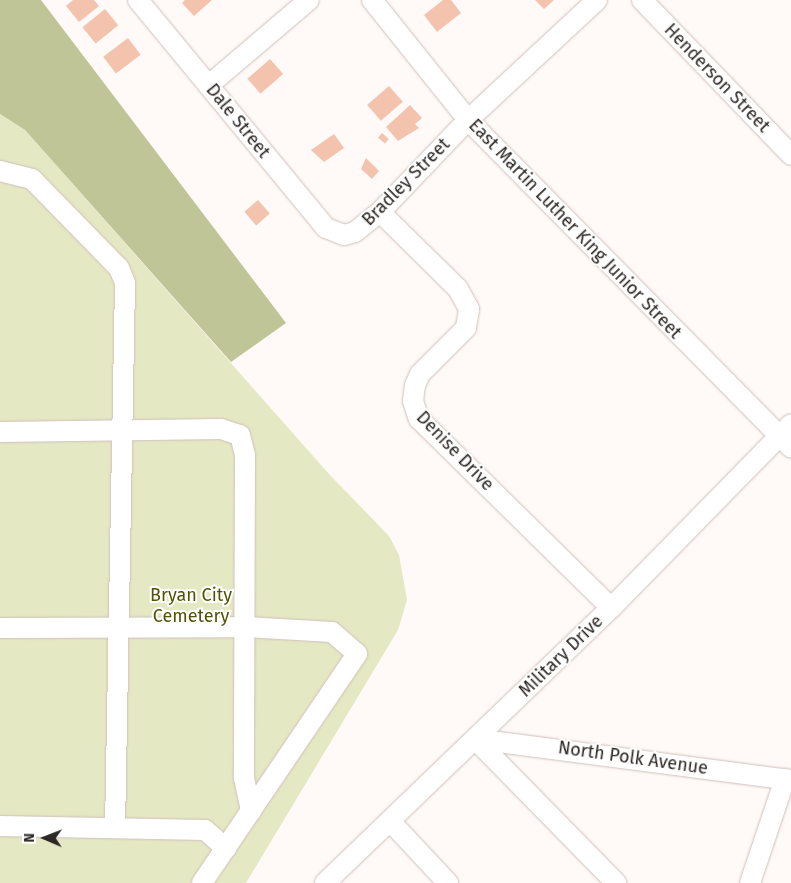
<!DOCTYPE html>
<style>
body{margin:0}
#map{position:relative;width:791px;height:883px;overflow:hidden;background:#fff9f7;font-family:"Fira Sans",sans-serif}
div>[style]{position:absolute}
.green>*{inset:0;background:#e5e9c3}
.forest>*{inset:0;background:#c0c597}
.building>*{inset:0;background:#f3c3ae;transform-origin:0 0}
.roads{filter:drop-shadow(0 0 1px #cec0bb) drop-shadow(0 0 1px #cec0bb)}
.minor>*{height:20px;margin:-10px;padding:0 10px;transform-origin:10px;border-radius:10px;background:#fff}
span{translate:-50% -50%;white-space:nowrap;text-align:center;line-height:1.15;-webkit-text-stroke:4px #fff;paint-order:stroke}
.street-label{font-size:18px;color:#2c2725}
.park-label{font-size:18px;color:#505304}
.north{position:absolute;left:20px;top:813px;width:50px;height:50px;-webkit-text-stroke:4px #fff;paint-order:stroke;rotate:271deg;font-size:14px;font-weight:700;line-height:20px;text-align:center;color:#2c2725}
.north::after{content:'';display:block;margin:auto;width:18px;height:22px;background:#2c2725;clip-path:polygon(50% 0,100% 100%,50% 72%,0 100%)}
</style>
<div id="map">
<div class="green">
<div style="clip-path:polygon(0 114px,25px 130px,329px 474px,389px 536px,399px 555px,407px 600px,398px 630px,246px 883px,0 883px)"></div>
</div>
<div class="forest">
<div style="clip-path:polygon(0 0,41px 0,286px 323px,231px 362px,25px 130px,0 114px)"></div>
</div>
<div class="building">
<div style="clip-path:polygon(73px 0,94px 0,99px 6px,79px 22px,66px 6px)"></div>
<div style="clip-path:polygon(185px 0,212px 0,194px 16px,182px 3px)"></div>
<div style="clip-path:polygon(443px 0,451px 0,461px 13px,437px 32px,424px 15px)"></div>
<div style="clip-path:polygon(535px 0,554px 0,544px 9px)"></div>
<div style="left:105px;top:9px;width:21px;height:29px;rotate:51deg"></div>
<div style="left:128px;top:38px;width:21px;height:31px;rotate:53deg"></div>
<div style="left:270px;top:59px;width:20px;height:30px;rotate:49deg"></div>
<div style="left:389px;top:86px;width:21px;height:29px;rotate:49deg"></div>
<div style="clip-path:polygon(410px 105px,422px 118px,415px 124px,419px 128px,398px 141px,386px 127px)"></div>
<div style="left:382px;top:133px;width:9px;height:6px;rotate:41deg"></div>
<div style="clip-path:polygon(334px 134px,344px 148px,324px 162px,311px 150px)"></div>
<div style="clip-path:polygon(366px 158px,379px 171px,372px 179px,361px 169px)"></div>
<div style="left:258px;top:200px;width:18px;height:18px;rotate:49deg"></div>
</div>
<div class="roads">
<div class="minor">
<div style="left:138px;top:0;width:296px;rotate:50.5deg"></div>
<div style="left:326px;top:228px;width:19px;rotate:21deg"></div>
<div style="left:344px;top:235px;width:11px;rotate:-15deg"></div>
<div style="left:355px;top:232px;width:32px;rotate:-39deg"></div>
<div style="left:380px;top:212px;width:127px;rotate:-46.3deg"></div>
<div style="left:468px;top:120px;width:176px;rotate:-42.9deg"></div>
<div style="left:372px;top:0;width:154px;rotate:51.3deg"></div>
<div style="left:468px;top:120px;width:460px;rotate:45.4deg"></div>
<div style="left:642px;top:0;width:215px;rotate:46.1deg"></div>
<div style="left:209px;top:85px;width:131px;rotate:-40.4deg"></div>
<div style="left:0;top:171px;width:33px;rotate:14deg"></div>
<div style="left:32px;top:179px;width:124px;rotate:45.7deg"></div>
<div style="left:119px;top:268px;width:16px;rotate:68deg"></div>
<div style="left:125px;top:283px;width:545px;rotate:91.05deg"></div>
<div style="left:380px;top:212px;width:110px;rotate:44.6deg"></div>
<div style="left:458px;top:289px;width:23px;rotate:61deg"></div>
<div style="left:469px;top:309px;width:19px;rotate:99deg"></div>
<div style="left:466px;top:328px;width:65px;rotate:135deg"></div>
<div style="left:420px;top:374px;width:12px;rotate:114deg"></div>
<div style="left:415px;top:385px;width:16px;rotate:97deg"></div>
<div style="left:413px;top:401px;width:19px;rotate:72deg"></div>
<div style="left:419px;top:419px;width:269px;rotate:44.5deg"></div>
<div style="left:0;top:432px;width:221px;rotate:-0.8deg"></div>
<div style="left:221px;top:429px;width:20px;rotate:18deg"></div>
<div style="left:240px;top:435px;width:21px;rotate:76deg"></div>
<div style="left:245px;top:455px;width:323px;rotate:90.2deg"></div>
<div style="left:244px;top:778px;width:34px;rotate:78deg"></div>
<div style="left:0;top:628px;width:246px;rotate:-0.2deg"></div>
<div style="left:246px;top:627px;width:86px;rotate:3.3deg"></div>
<div style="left:332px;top:632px;width:33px;rotate:41deg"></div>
<div style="left:357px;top:654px;width:277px;rotate:124.1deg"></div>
<div style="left:475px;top:739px;width:319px;rotate:7.4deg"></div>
<div style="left:475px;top:739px;width:202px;rotate:45.6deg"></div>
<div style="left:390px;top:821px;width:85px;rotate:46.9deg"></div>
<div style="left:0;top:826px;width:205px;rotate:1.1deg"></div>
<div style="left:205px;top:830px;width:28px;rotate:41deg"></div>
<div style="left:325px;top:883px;width:397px;rotate:-43.9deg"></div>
<div style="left:611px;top:608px;width:257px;rotate:-45.6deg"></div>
<div style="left:750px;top:883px;width:110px;rotate:-71.4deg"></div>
</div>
</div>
<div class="street-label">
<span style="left:717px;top:78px;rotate:46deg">Henderson Street</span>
<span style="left:238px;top:121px;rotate:51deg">Dale Street</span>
<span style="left:406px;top:182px;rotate:-45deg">Bradley Street</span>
<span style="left:575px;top:229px;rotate:46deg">East Martin Luther King Junior Street</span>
<span style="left:455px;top:451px;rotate:46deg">Denise Drive</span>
<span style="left:561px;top:656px;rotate:-44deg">Military Drive</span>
<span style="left:633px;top:758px;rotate:8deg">North Polk Avenue</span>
</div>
<div class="park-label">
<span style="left:191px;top:606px">Bryan City<br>Cemetery</span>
</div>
<div class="north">N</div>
</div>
